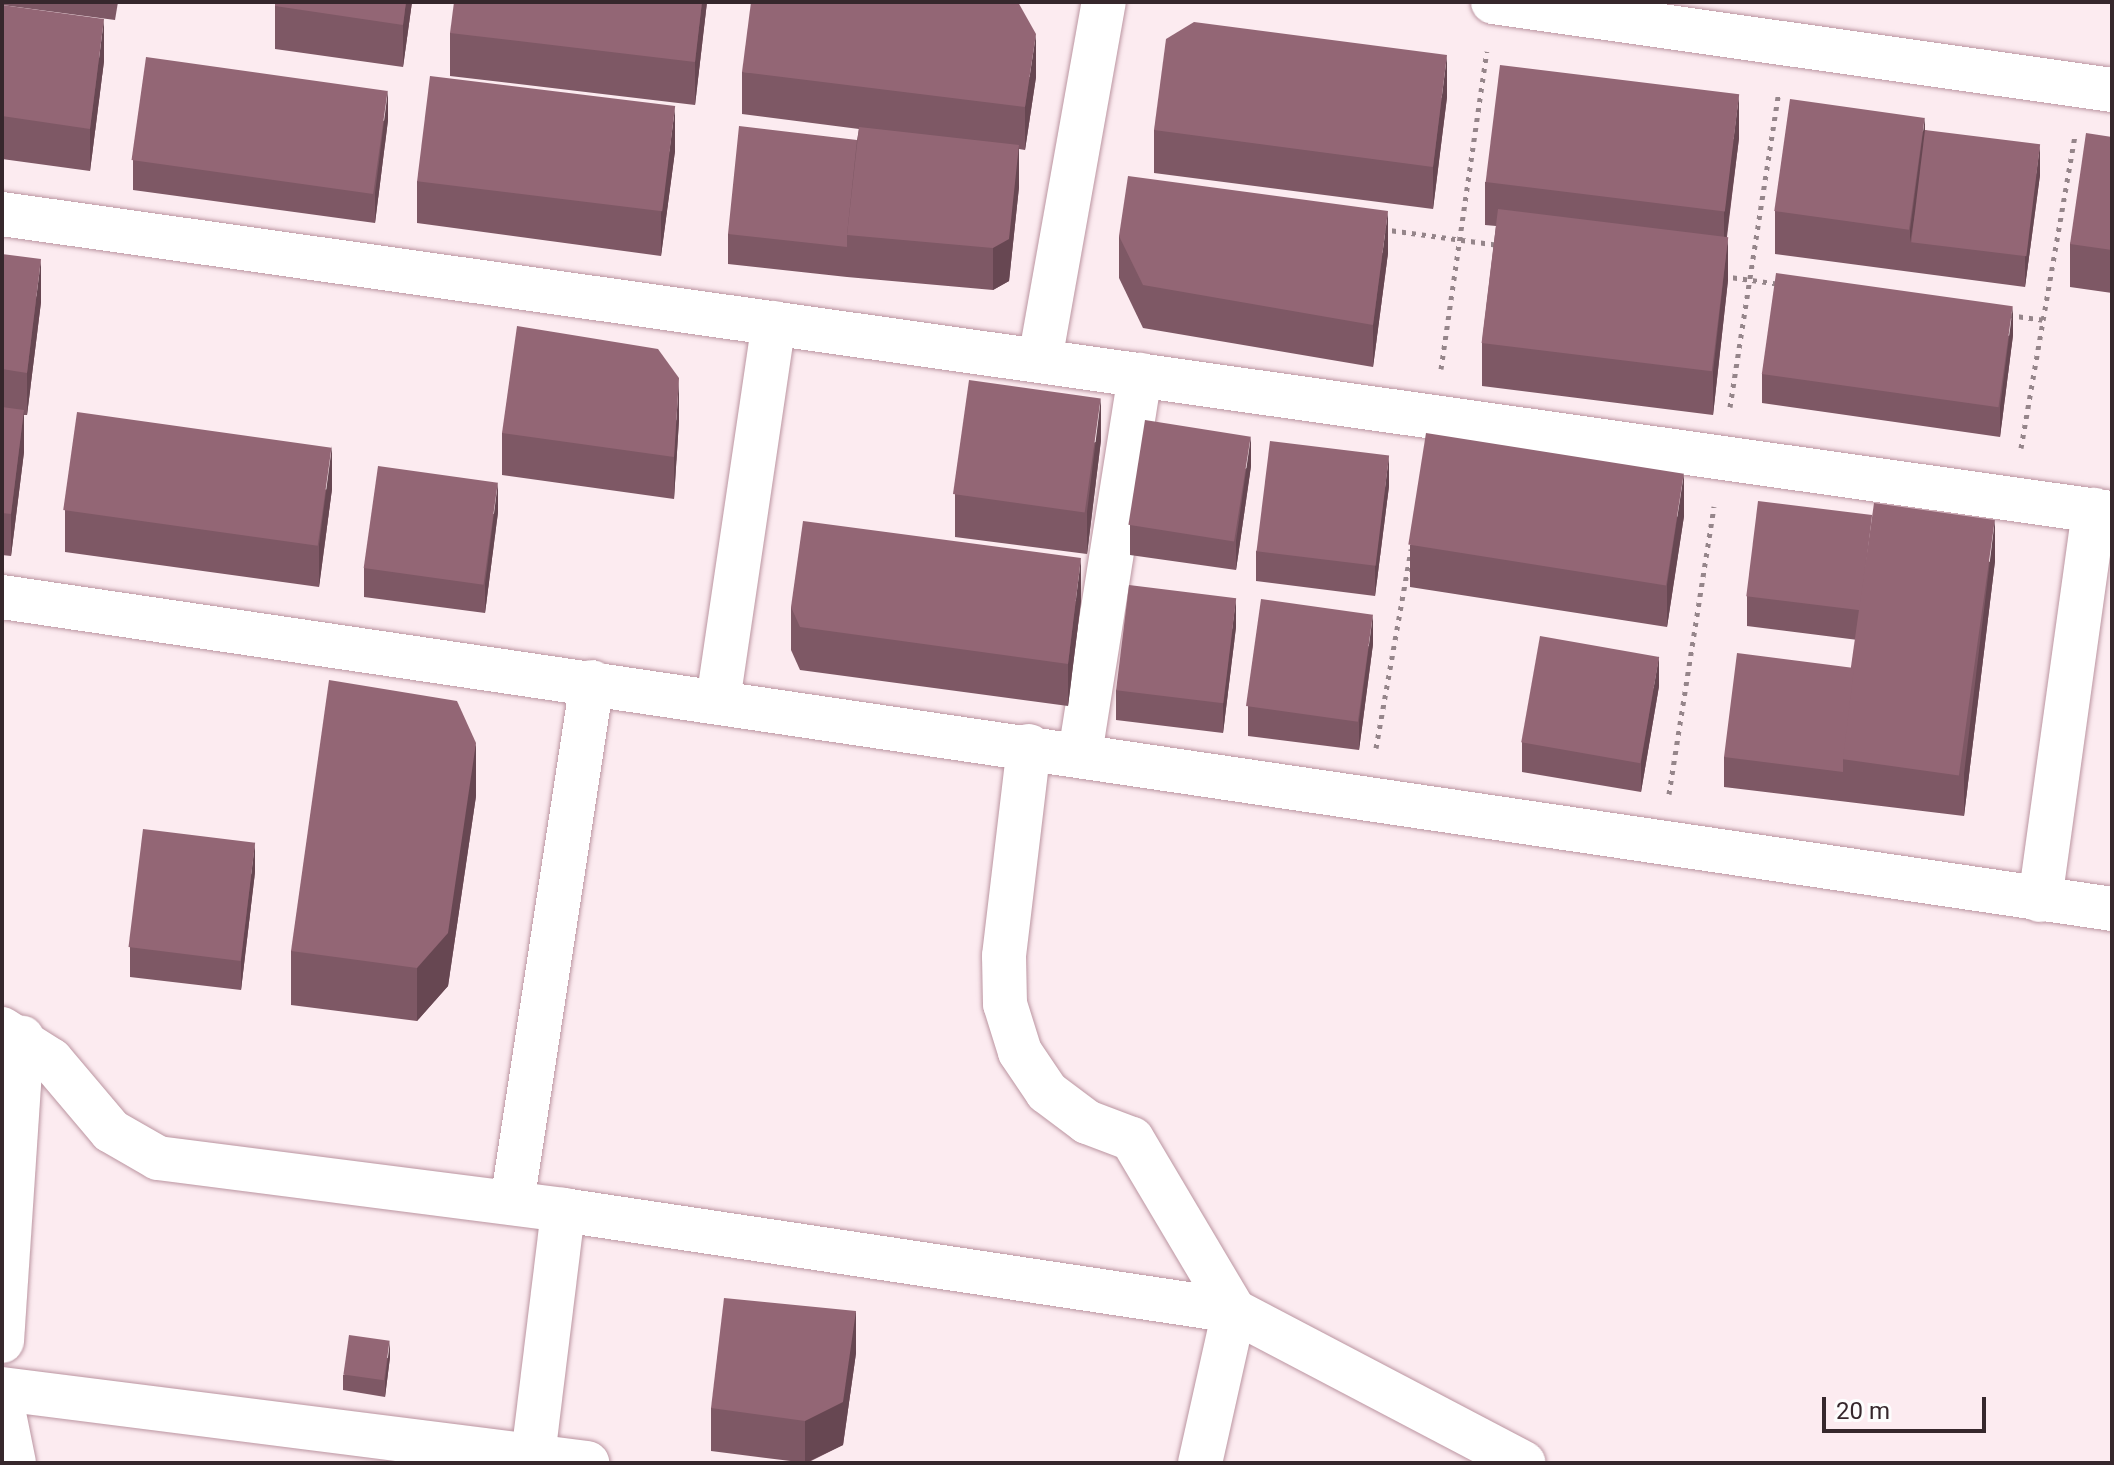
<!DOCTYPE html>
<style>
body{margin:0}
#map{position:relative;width:2114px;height:1465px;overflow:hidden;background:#fcebf0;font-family:Roboto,sans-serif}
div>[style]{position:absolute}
.path>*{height:5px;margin-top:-2.5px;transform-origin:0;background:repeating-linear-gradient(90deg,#95858a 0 4px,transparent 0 10px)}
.roads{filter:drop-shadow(0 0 2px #bb95a1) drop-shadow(0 0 2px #bb95a1)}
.minor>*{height:44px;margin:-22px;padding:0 22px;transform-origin:22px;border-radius:22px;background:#fff}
.wall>*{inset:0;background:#7e5865}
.shaded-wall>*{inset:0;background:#674752}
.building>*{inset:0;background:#936675;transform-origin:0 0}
span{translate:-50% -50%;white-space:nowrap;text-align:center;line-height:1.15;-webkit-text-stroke:8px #fdfdfd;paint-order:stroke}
.frame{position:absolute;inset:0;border:4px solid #36272c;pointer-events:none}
.scale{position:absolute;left:1822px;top:1397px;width:164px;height:36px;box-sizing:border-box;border:4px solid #36272c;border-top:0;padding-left:10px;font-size:24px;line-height:28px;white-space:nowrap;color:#36272c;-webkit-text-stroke:6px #fdfdfd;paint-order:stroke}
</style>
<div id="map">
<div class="path">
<div style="left:1382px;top:229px;width:118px;rotate:7.8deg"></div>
<div style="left:1723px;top:276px;width:59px;rotate:7.9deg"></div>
<div style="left:2009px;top:315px;width:34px;rotate:8deg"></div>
<div style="left:1441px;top:369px;width:321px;rotate:-81.8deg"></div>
<div style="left:1730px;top:407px;width:319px;rotate:-81.2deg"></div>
<div style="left:2021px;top:448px;width:318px;rotate:-80.2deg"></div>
<div style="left:1376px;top:748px;width:202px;rotate:-80deg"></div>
<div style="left:1669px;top:794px;width:291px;rotate:-81.1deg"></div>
</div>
<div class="roads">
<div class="minor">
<div style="left:1493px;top:2px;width:625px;rotate:8.09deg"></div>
<div style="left:2px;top:214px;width:2131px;rotate:8.07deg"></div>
<div style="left:1040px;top:360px;width:364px;rotate:-79.9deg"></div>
<div style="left:2px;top:597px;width:2133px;rotate:8.41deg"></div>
<div style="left:718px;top:701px;width:382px;rotate:-81.6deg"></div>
<div style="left:1029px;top:746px;width:211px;rotate:96.8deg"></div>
<div style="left:1004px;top:956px;width:48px;rotate:88.8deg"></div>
<div style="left:1005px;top:1004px;width:50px;rotate:72.6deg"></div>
<div style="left:1020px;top:1052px;width:48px;rotate:56deg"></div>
<div style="left:1047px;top:1092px;width:50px;rotate:36.9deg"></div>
<div style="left:1087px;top:1122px;width:48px;rotate:20.7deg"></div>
<div style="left:1132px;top:1139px;width:200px;rotate:59.3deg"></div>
<div style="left:1234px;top:1311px;width:327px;rotate:27.7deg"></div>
<div style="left:1080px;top:754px;width:384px;rotate:-81deg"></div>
<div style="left:2040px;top:900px;width:394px;rotate:-82.1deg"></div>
<div style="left:2px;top:1029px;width:58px;rotate:32.3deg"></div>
<div style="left:51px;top:1060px;width:93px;rotate:49.8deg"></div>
<div style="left:111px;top:1131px;width:54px;rotate:29.9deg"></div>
<div style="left:158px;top:1158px;width:408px;rotate:7.3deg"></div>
<div style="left:563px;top:1210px;width:679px;rotate:8.56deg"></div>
<div style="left:1234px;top:1311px;width:156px;rotate:102.6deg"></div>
<div style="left:512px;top:1203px;width:527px;rotate:-81.27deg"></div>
<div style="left:2px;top:1341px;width:304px;rotate:-86.2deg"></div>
<div style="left:2px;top:1389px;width:590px;rotate:7.21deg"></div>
<div style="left:2px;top:1404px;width:60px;rotate:78.5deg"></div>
<div style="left:533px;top:1456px;width:248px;rotate:-83deg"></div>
</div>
</div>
<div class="wall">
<div style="clip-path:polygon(2px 2px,118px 2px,115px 20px,2px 5px)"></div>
<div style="clip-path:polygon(412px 2px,403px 67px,275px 49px,275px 6px)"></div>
<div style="clip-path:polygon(707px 2px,695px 105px,450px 76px,450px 33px)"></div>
<div style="clip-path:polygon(2px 5px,104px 61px,90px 171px,2px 159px)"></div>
<div style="clip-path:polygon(742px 72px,1036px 77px,1025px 150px,1019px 149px,1019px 187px,1009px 281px,993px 290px,847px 277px,728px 264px,728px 234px,857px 140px,859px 129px,742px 114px)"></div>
<div style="clip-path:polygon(1447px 97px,1433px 209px,1154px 173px,1154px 130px)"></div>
<div style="clip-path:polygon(388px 120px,375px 223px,133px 190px,133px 160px)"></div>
<div style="clip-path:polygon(1925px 130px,2040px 175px,2025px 287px,1775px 254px,1775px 211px)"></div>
<div style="clip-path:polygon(2112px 137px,2112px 293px,2070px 287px,2070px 244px)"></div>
<div style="clip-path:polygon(1739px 138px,1727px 237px,1728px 280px,1713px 415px,1482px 386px,1482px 343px,1496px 226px,1485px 225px,1485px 182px)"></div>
<div style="clip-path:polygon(675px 151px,661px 256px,417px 223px,417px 181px)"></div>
<div style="clip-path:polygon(1119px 236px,1388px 253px,1373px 367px,1143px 328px,1119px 278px)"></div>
<div style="clip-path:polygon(2px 254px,41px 302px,27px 415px,24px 415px,24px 452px,11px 556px,2px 555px)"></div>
<div style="clip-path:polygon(2013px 335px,2000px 437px,1762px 403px,1762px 374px)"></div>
<div style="clip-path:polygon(679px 420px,674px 499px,502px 475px,502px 433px)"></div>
<div style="clip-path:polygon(1101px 440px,1087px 554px,955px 537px,955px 494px)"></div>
<div style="clip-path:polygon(1251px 466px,1236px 570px,1130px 555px,1130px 525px)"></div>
<div style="clip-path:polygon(1389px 486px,1375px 596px,1256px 581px,1256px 551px)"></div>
<div style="clip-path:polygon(332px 489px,319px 587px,65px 552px,65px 510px)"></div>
<div style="clip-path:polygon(498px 512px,485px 613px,364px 597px,364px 568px)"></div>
<div style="clip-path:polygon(1684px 516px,1667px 627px,1410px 587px,1410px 545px)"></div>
<div style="clip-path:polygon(1995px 561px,1964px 816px,1724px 787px,1724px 757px,1854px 668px,1858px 640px,1747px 626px,1747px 596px)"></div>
<div style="clip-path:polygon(1081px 601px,1068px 706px,800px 670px,791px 650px,791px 607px)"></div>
<div style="clip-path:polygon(1236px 627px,1223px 733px,1116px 720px,1116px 690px)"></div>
<div style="clip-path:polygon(1373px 644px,1359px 750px,1248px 736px,1248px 706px)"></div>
<div style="clip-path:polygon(1659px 686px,1641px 792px,1522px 772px,1522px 742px)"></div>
<div style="clip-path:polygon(476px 796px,448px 986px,417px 1021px,291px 1005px,291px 951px)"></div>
<div style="clip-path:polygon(255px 872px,241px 990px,130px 977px,130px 947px)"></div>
<div style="clip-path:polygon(856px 1353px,843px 1445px,807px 1463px,711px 1451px,711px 1408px)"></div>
<div style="clip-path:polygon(390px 1357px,385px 1397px,343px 1390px,343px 1375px)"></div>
</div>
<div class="shaded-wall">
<div style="clip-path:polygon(406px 2px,412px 2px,403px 67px,403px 25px)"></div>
<div style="clip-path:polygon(702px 2px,707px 2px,695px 105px,695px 62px)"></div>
<div style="clip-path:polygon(104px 19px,104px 61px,90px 171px,90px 129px)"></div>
<div style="clip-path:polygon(1036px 34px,1036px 77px,1025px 150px,1025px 107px)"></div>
<div style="clip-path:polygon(1447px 55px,1447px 97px,1433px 209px,1433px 167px)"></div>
<div style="clip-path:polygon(388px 90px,388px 120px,375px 223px,375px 193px)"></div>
<div style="clip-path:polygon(1739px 95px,1739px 138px,1724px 256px,1724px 213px)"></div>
<div style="clip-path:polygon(675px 108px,675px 151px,661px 256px,661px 214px)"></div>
<div style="clip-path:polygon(1925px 117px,1925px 160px,1910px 242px,1910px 272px,1910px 230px)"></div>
<div style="clip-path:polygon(1019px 145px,1019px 187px,1009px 281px,993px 290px,993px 248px)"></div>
<div style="clip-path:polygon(2040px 145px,2040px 175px,2025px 287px,2025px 257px)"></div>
<div style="clip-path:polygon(1388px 211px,1388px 253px,1373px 367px,1373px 325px)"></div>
<div style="clip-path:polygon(1728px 237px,1728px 280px,1713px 415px,1713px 372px)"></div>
<div style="clip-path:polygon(41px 259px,41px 302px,27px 415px,27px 373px)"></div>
<div style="clip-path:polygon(2013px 306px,2013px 335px,2000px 437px,2000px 407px)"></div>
<div style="clip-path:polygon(679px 378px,679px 420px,674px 499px,674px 457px)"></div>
<div style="clip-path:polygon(1101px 398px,1101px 440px,1087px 554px,1087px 512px)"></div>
<div style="clip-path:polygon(24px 410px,24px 452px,11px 556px,11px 514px)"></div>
<div style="clip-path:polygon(1251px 436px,1251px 466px,1236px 570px,1236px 541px)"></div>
<div style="clip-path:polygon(332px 446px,332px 489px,319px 587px,319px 545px)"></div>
<div style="clip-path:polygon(1389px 456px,1389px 486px,1375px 596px,1375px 566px)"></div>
<div style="clip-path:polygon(1684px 473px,1684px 516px,1667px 627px,1667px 585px)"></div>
<div style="clip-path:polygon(498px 482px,498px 512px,485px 613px,485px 584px)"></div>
<div style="clip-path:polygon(1995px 519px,1995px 561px,1964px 816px,1964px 774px)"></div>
<div style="clip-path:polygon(1081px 558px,1081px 601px,1068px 706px,1068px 664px)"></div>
<div style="clip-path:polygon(1236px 598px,1236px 627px,1223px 733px,1223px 703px)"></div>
<div style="clip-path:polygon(1373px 614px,1373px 644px,1359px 750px,1359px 721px)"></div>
<div style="clip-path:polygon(1659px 656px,1659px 686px,1641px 792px,1641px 762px)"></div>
<div style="clip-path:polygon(476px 743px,476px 796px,448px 986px,417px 1021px,417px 968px)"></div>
<div style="clip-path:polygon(255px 842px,255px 872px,241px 990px,241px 960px)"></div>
<div style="clip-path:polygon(856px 1311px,856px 1353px,843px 1445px,805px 1463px,805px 1421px)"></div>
<div style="clip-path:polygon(390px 1341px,390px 1357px,385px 1397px,385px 1381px)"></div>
</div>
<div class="building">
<div style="clip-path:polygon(275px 2px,406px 2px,403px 25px,275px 6px)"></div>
<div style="clip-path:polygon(454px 2px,702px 2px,695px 62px,450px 33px)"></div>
<div style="clip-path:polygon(751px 2px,1018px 2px,1036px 34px,1025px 107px,742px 72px)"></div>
<div style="clip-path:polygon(2px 5px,104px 19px,90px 129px,2px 116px)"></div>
<div style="clip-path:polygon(1194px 22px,1447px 55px,1433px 167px,1154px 130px,1166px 39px)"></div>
<div style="left:146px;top:57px;width:244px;height:104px;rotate:8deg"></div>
<div style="left:1500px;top:65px;width:241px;height:118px;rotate:7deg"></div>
<div style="left:430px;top:76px;width:247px;height:106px;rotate:7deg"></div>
<div style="left:1790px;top:99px;width:136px;height:113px;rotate:8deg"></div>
<div style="clip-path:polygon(739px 126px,857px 140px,847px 235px,847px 247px,728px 234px)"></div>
<div style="clip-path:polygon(859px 127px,1019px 145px,1009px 239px,993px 248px,847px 235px)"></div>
<div style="left:1925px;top:130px;width:116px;height:113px;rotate:7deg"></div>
<div style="clip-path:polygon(2086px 133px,2112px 137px,2112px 250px,2070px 244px)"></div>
<div style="clip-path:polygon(1128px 176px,1388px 211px,1373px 325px,1143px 285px,1119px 236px)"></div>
<div style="left:1498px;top:209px;width:232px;height:135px;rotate:7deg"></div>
<div style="clip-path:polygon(2px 254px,41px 259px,27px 373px,2px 369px)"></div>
<div style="left:1776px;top:273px;width:239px;height:102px;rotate:8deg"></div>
<div style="clip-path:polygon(517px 326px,658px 349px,679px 378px,674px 457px,502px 433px)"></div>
<div style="left:969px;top:380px;width:133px;height:115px;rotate:8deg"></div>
<div style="clip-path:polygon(2px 407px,24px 410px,11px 514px,2px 513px)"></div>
<div style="left:77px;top:412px;width:257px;height:99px;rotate:8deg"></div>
<div style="left:1145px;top:420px;width:107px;height:106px;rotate:9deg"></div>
<div style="left:1426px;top:433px;width:261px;height:113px;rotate:9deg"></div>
<div style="left:1270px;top:441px;width:120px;height:111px;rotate:7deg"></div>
<div style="left:378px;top:466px;width:121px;height:103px;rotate:8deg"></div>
<div style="left:1758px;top:501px;width:115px;height:96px;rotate:7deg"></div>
<div style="left:1874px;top:503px;width:122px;height:258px;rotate:8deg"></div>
<div style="clip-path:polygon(803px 521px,1081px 558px,1068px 664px,800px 627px,791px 607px)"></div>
<div style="left:1129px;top:585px;width:108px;height:106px;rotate:7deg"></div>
<div style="left:1261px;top:599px;width:113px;height:108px;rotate:8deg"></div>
<div style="left:1540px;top:636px;width:121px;height:108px;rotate:10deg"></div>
<div style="clip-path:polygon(1737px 653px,1854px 668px,1843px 759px,1843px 772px,1724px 757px)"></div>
<div style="clip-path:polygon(329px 680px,457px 701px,476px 743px,448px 933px,417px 968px,291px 951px)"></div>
<div style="left:143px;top:829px;width:113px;height:119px;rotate:7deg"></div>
<div style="clip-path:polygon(724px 1298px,856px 1311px,843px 1402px,805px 1421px,711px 1408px)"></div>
<div style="left:349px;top:1335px;width:41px;height:40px;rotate:8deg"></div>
</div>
<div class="frame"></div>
<div class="scale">20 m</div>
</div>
